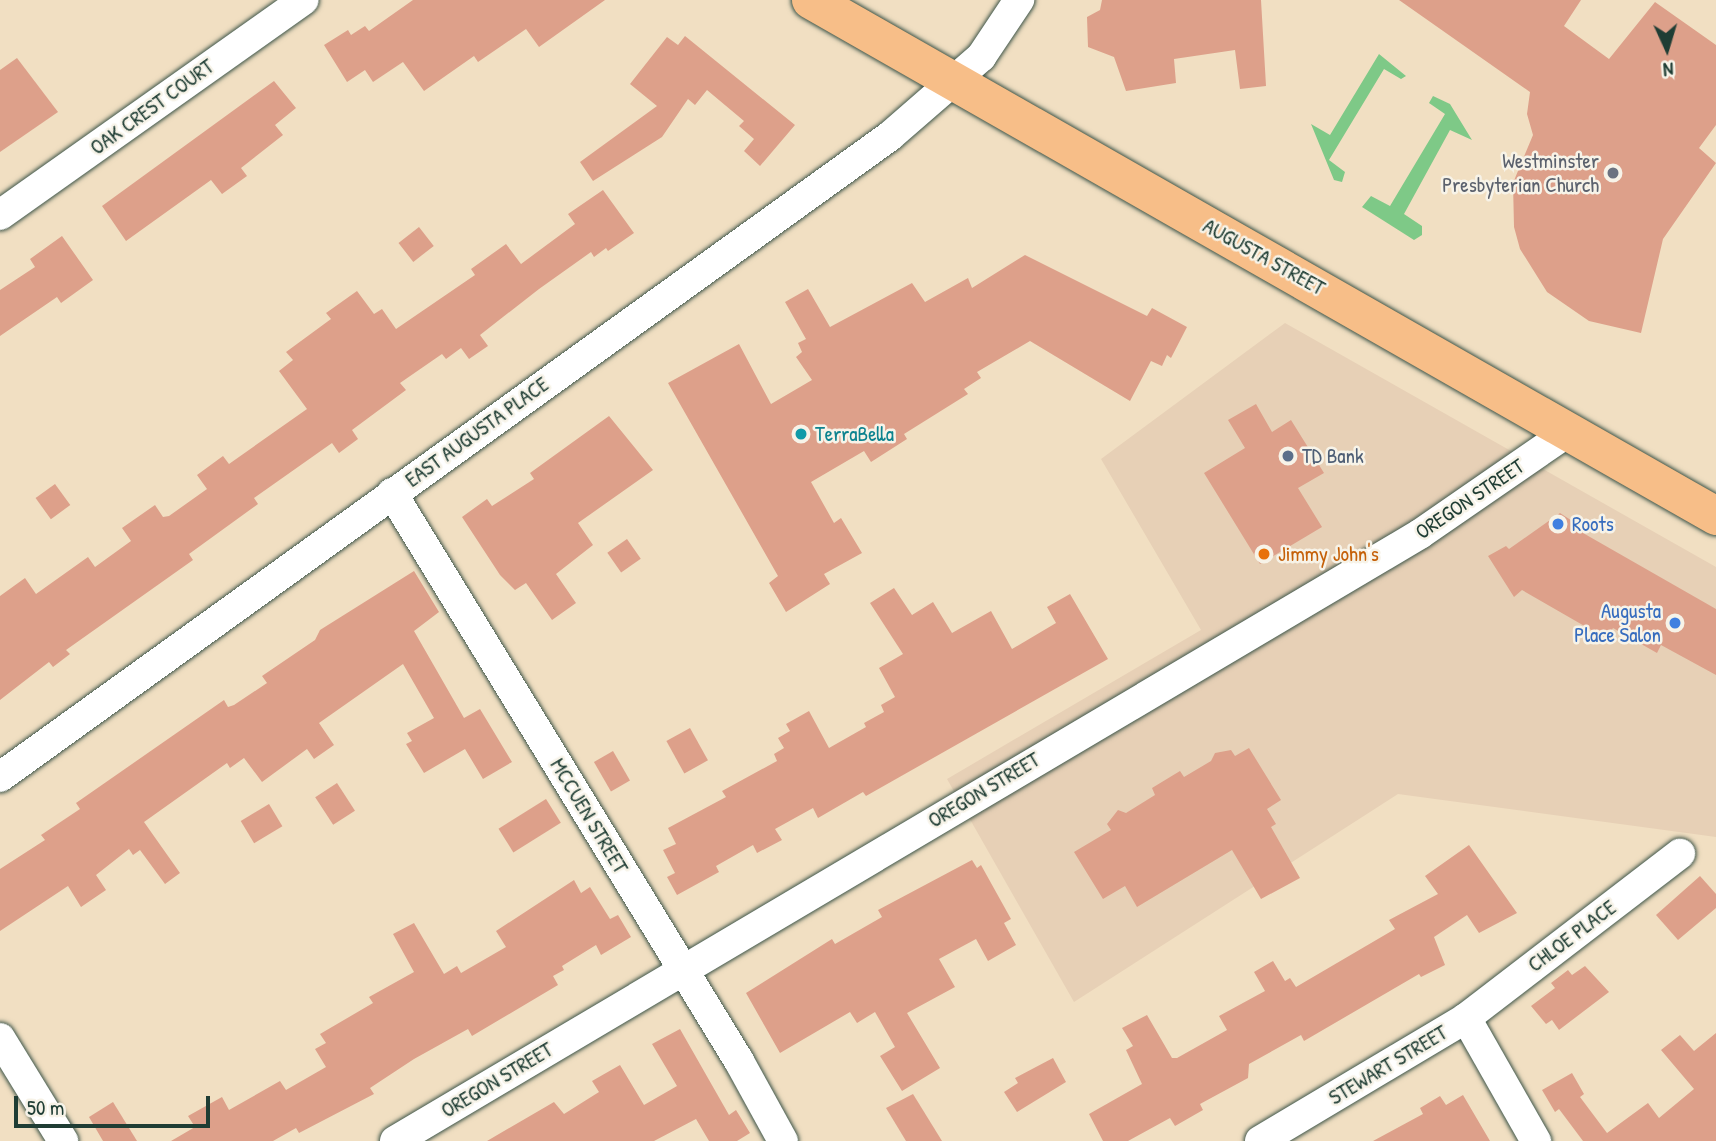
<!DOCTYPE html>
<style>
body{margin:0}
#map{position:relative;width:1716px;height:1141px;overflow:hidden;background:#f1dfc2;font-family:"Patrick Hand",sans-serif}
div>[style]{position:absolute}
.built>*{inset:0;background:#e7d0b6}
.green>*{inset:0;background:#7ec987}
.building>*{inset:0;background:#dda08a;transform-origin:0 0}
.roads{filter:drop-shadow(0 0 2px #3e5549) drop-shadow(0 0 2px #3e5549)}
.minor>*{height:30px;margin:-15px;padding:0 15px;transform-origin:15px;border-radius:15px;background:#fff}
.primary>*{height:38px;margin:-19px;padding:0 19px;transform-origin:19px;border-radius:19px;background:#f7be88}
.dots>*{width:19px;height:19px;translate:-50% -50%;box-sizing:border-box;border:4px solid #f7f3e8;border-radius:50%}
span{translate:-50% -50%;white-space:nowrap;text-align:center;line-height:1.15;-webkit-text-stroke:5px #f7f3e8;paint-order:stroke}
.street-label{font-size:21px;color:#1f3d34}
.worship-label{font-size:21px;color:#5b616d}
.right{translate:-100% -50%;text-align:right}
.culture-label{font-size:21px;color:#0d838f}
.left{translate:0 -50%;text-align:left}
.service-label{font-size:21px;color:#4e5e75}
.shop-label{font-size:21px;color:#366cbe}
.food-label{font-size:21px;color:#c56008}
.north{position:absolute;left:1632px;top:14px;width:70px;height:70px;-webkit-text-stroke:5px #f7f3e8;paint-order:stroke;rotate:176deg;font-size:19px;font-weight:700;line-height:28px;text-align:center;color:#1f3d34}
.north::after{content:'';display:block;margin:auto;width:24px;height:32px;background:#1f3d34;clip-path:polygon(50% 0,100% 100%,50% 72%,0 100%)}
.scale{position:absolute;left:14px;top:1096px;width:196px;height:32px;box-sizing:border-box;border:4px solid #1f3d34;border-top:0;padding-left:9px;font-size:21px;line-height:24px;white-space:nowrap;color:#1f3d34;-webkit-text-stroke:5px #f7f3e8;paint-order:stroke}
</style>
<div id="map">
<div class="built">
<div style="clip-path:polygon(1285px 323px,1716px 567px,1716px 837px,1398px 794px,1074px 1002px,947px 779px,1201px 630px,1101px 459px)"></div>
</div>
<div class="green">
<div style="clip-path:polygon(1379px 54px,1406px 76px,1401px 79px,1384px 69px,1329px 160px,1345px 172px,1342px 182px,1334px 180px,1311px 124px,1330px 135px)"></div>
<div style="clip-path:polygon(1433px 96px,1450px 104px,1472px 140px,1450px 130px,1404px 214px,1422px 226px,1422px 235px,1414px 240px,1362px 207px,1371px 196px,1390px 206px,1445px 114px,1429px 103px)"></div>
</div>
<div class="building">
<div style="clip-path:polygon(413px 0,605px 0,539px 47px,526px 29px,478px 62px,474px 56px,424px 91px,403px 62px,373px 82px,365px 70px,347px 82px,324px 45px,348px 30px,351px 35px,365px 26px,369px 31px)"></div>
<div style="clip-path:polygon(1102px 0,1261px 0,1266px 86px,1240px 89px,1235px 50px,1174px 59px,1176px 83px,1126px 91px,1114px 57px,1088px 47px,1087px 17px,1100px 10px)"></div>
<div style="clip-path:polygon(1399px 0,1581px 0,1564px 26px,1609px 59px,1655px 2px,1716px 45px,1716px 125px,1699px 148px,1716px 163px,1663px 239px,1641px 333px,1589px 321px,1547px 292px,1520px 249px,1514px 227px,1513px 183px,1533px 135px,1527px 114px,1530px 92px)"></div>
<div style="clip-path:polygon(685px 36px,795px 125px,760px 166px,744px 151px,754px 139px,739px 126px,744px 121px,707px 90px,695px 105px,688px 99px,662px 137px,593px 181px,580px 162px,657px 106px,630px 84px,667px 37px,678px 45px)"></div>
<div style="clip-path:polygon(17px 58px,58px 112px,0 152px,0 70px)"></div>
<div style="clip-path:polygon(274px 81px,296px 108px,275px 125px,283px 135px,241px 168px,247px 176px,222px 194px,211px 180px,126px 241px,102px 206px)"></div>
<div style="clip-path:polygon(603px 190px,634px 233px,608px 251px,606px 248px,594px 257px,591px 252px,539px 289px,480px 335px,488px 346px,469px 359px,461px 348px,446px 359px,442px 354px,400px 383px,406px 390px,352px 430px,358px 439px,339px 453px,332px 443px,254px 498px,258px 504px,189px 554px,193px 560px,66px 650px,70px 654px,53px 667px,49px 662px,0 700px,0 596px,25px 578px,36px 594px,88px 557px,95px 567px,131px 541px,122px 528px,155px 505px,163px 517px,169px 516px,207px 489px,197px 475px,223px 456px,229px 464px,307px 409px,279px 371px,293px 360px,286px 352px,331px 319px,326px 313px,357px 291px,374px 314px,382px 309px,396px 329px,475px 275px,471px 269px,506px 244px,521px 264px,575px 224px,568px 214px)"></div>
<div style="left:419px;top:227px;width:24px;height:26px;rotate:52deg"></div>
<div style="clip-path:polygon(62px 236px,93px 280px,61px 303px,57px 297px,0 336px,0 290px,35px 267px,30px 259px)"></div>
<div style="clip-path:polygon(1025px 255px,1147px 316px,1152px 308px,1187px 327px,1171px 358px,1167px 355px,1162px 366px,1151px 361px,1130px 401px,1030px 341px,977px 372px,981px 378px,964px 389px,968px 394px,904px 434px,907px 439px,871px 462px,864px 451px,811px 482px,834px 523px,841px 518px,862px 553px,824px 574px,830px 584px,786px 612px,769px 583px,778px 576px,668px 383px,739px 344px,771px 404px,812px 380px,796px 357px,802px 352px,798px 343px,806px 339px,785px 302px,808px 289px,830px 327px,912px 283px,925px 302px,968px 278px,972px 288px)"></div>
<div style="clip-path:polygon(1256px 404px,1272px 432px,1291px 420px,1324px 473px,1298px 488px,1322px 527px,1260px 564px,1204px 473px,1245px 448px,1228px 420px)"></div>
<div style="clip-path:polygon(609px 416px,653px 470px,578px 523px,593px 545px,556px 574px,576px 603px,552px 620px,526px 583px,515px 590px,500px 575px,462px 517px,487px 499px,492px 506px,534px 479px,530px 473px)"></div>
<div style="left:55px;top:484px;width:26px;height:24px;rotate:54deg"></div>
<div style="clip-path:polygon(1560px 513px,1586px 530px,1583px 533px,1716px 609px,1716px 675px,1661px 645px,1657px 653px,1613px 628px,1607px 639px,1522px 590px,1514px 597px,1488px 556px,1506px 546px,1509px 549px)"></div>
<div style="left:627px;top:539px;width:24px;height:24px;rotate:55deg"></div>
<div style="clip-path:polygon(414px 571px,439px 612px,414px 631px,464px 718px,480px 709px,512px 762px,483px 779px,465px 749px,424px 773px,406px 744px,412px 741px,407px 733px,434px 718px,403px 664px,319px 723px,334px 745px,314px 759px,307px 749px,262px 782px,244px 758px,230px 768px,227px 763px,144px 822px,180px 873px,165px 884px,140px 850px,133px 855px,129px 849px,96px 875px,106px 890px,81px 907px,68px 886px,0 931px,0 869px,45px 840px,41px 835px,80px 809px,76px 803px,224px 700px,228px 707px,234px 705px,267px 683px,262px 676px,315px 640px,320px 630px)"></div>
<div style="clip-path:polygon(894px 588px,912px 615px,933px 602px,952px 633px,991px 611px,1012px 649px,1056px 623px,1047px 607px,1070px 594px,1108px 659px,866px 796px,863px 792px,818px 818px,813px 808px,775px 829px,782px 840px,757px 853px,753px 845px,716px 866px,719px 872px,677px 895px,667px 877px,675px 873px,663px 850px,676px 844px,668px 828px,726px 797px,722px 791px,777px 761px,774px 754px,784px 748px,778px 738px,790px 731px,786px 724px,809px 711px,829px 748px,866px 727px,864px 723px,884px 712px,881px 705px,895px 697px,879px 668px,903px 654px,870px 603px)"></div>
<div style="left:690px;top:728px;width:37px;height:27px;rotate:61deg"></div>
<div style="clip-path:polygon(1249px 748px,1281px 800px,1267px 809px,1276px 824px,1271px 827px,1300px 878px,1261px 899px,1232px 850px,1137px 907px,1125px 886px,1103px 899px,1074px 852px,1111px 830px,1107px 824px,1118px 810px,1126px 813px,1155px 795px,1152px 788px,1180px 771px,1184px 777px,1211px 761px,1215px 753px,1231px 750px,1235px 756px)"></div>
<div style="left:613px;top:751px;width:34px;height:22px;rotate:60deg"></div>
<div style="left:337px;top:783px;width:33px;height:26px;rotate:57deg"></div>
<div style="left:546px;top:799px;width:28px;height:56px;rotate:58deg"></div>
<div style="left:269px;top:804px;width:26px;height:33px;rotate:59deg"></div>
<div style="clip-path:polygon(1469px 845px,1517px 913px,1479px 933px,1467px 915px,1434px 937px,1445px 965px,1421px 977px,1419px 974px,1304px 1041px,1301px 1035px,1249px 1064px,1248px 1078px,1200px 1104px,1203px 1110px,1175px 1126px,1170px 1118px,1128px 1141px,1103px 1141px,1089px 1114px,1142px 1084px,1126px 1050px,1133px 1046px,1122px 1028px,1147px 1015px,1172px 1058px,1177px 1058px,1227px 1030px,1219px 1016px,1265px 991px,1254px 972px,1273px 961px,1285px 981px,1290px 978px,1296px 987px,1395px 929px,1389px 920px,1438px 894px,1425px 876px)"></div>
<div style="clip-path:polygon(972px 860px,977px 868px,981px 865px,1011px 919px,1004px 923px,1016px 945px,988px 961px,976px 939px,939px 959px,955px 987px,907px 1013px,940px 1068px,902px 1091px,880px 1056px,895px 1047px,875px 1012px,857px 1023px,850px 1012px,780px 1053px,746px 993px,832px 939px,835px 944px,882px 917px,878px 910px)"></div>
<div style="clip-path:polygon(1700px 876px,1716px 894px,1716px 908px,1678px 940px,1656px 915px)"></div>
<div style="clip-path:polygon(574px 880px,581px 893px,590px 887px,610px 919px,618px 915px,631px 937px,601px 955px,596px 945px,562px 966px,564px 970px,553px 976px,558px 985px,472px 1036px,468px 1029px,414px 1059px,370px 1088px,374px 1094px,299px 1133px,296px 1128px,273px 1141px,171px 1141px,195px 1127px,188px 1116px,222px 1097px,229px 1110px,280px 1081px,286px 1090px,326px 1067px,315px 1049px,326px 1043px,320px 1034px,373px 1003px,369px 997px,414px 972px,393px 934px,414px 923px,444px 974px,457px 966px,461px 973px,506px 947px,496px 931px)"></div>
<div style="clip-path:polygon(1585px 966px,1609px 992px,1559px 1030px,1552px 1020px,1546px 1024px,1531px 1006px,1555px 988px,1551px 983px,1568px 970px,1572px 975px)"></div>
<div style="clip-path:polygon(680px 1029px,729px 1115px,736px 1110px,750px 1133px,737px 1141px,709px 1141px,696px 1119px,654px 1141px,487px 1141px,554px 1102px,564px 1114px,599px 1092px,592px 1081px,620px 1065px,644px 1105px,677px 1086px,652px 1044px)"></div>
<div style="clip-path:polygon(1716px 1033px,1716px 1141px,1583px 1141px,1559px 1109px,1555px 1112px,1542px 1090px,1572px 1073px,1584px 1094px,1580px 1097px,1607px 1133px,1648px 1103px,1659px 1118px,1694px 1089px,1661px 1050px,1680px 1035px,1694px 1051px)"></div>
<div style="clip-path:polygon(1053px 1058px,1066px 1082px,1017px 1112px,1004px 1092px,1018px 1083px,1015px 1078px)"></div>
<div style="clip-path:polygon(913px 1094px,942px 1141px,906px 1141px,886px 1108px)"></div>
<div style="clip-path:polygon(1463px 1095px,1490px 1141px,1373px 1141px,1423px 1114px,1420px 1108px,1440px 1096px,1446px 1105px)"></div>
<div style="clip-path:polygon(113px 1102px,137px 1141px,103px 1141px,89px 1117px)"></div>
</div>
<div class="roads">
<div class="minor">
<div style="left:0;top:215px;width:372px;rotate:-35.3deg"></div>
<div style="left:392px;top:493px;width:666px;rotate:58.58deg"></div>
<div style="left:739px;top:1061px;width:91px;rotate:61.2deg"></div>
<div style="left:0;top:777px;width:1097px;rotate:-35.76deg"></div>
<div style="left:890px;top:136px;width:121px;rotate:-41deg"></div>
<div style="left:981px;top:57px;width:69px;rotate:-56.3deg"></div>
<div style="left:1466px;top:1018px;width:142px;rotate:60.4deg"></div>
<div style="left:0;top:1038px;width:121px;rotate:58.5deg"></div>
<div style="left:395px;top:1141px;width:1191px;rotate:-30.63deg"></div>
<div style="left:1420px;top:534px;width:180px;rotate:-34.6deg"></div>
<div style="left:1260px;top:1141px;width:240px;rotate:-30.8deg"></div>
<div style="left:1466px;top:1018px;width:270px;rotate:-37.5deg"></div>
</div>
<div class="primary">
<div style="left:811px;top:0;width:1042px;rotate:29.69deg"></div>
</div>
</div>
<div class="dots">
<div style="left:1613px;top:173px;background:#6b7280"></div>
<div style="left:801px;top:434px;background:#0f9aa8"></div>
<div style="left:1288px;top:456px;background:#5c6f8a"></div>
<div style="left:1558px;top:524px;background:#3f7fe0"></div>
<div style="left:1264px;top:554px;background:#e8710a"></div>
<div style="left:1675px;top:623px;background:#3f7fe0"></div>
</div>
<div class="street-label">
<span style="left:152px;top:107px;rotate:-36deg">OAK CREST COURT</span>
<span style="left:1264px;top:257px;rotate:29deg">AUGUSTA STREET</span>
<span style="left:477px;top:432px;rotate:-36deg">EAST AUGUSTA PLACE</span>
<span style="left:1470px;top:499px;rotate:-34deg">OREGON STREET</span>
<span style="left:984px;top:790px;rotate:-31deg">OREGON STREET</span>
<span style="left:589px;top:816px;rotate:59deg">MCCUEN STREET</span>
<span style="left:1572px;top:936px;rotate:-37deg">CHLOE PLACE</span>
<span style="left:1388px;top:1065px;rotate:-31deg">STEWART STREET</span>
<span style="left:497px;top:1080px;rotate:-31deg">OREGON STREET</span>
</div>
<div class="worship-label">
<span class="right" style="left:1599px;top:173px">Westminster<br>Presbyterian Church</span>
</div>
<div class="culture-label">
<span class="left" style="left:815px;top:434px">TerraBella</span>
</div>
<div class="service-label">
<span class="left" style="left:1302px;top:456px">TD Bank</span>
</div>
<div class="shop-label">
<span class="left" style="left:1572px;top:524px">Roots</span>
<span class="right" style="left:1661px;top:623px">Augusta<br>Place Salon</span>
</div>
<div class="food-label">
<span class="left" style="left:1278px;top:554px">Jimmy John's</span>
</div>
<div class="north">N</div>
<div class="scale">50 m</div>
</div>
